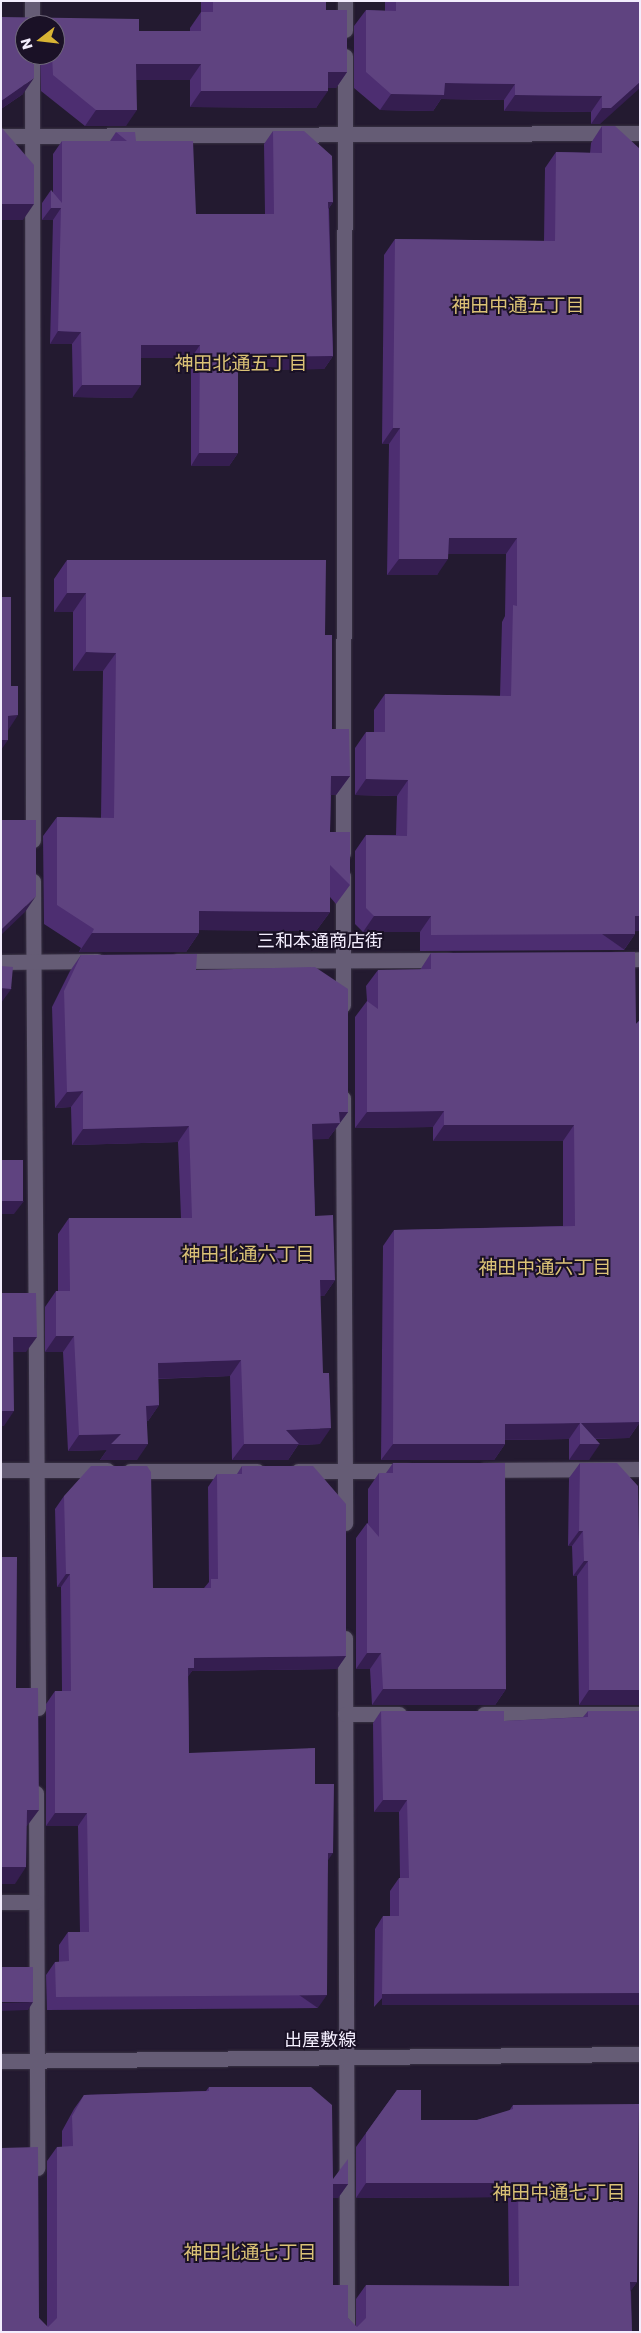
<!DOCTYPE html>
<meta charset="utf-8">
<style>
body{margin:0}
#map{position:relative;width:641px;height:2333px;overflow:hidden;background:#231a30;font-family:Poppins,"Noto Sans JP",sans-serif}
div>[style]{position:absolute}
.roads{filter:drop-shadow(0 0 1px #3a3345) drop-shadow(0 0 1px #3a3345)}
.minor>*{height:15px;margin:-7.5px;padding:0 7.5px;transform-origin:7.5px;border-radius:7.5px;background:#655c75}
.wall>*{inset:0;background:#4d2e71}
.shaded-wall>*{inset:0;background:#351e50;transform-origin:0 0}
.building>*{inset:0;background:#5f4380;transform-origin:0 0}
span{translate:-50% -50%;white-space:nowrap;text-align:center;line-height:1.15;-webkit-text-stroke:4px #1a1126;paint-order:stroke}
.street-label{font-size:18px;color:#f3edfd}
.neighbourhood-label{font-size:19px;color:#dbc276}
.frame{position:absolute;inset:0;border:2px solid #f3edfd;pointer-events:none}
.north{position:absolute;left:15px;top:15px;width:50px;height:50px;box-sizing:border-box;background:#1a1126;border:1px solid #71697c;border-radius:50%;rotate:254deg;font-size:14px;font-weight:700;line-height:20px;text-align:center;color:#f3edfd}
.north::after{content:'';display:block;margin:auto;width:18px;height:22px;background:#d8b434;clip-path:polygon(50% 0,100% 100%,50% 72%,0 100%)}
</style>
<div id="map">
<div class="roads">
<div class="minor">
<div style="left:32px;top:1px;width:24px;rotate:90deg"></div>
<div style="left:345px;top:30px;width:29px;rotate:-90deg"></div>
<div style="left:32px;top:55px;width:785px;rotate:89.93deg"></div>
<div style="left:1px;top:136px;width:639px;rotate:-0.27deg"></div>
<div style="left:343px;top:853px;width:797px;rotate:-89.86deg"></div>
<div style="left:33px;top:881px;width:827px;rotate:89.65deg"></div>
<div style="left:615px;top:960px;width:25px;rotate:-2deg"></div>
<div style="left:178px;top:961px;width:269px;rotate:-0.2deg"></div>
<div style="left:1px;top:962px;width:96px;rotate:-0.6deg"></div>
<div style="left:343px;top:1005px;width:129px;rotate:-90deg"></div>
<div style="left:343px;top:1098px;width:425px;rotate:89.7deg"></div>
<div style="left:1px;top:1470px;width:106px"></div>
<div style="left:485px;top:1470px;width:155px;rotate:-0.4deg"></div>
<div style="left:130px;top:1471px;width:127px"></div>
<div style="left:298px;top:1471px;width:109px"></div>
<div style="left:345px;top:1638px;width:694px;rotate:89.83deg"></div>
<div style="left:345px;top:1714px;width:54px"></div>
<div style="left:484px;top:1714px;width:156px"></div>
<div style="left:36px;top:1793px;width:375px;rotate:89.8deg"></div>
<div style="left:1px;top:1902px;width:34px"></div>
<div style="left:1px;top:2061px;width:639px;rotate:-0.63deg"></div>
</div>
</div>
<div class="wall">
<div style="clip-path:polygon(201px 1px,326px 1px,326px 10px,347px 72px,336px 88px,328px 88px,316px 108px,190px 107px,190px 80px,136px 80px,126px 126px,85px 126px,41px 91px,40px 55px,55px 55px,55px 25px,25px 25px,23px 94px,1px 109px,1px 17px,139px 31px,190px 31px,190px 28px,201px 12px)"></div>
<div style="clip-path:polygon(385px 1px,640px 1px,600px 124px,591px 124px,591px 112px,504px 111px,504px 100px,441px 99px,433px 111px,380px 110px,354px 88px,354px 26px,366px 10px,385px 11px)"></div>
<div style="clip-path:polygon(602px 126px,635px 934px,624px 950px,420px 951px,420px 932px,363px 932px,355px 924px,355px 851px,366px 835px,396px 835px,397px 796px,355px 795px,355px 748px,366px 732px,374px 732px,374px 710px,385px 694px,500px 696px,502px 622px,505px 616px,506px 554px,448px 554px,437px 575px,387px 575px,389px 444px,382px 444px,384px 255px,395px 239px,544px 241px,545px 168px,556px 152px,590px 153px,591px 143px)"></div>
<div style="clip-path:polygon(273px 131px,333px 202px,329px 208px,333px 356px,324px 369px,238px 370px,238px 453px,229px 466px,191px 466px,191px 358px,141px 358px,132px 398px,73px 397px,72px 344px,50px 344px,53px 220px,42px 220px,42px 203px,51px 190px,53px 193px,53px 154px,62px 141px,110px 141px,116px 132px,136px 141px,196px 214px,265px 214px,264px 144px)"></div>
<div style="clip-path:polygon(67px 560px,325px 635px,332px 729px,350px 776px,336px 795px,331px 795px,330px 832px,350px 885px,336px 904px,330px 897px,330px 912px,316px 931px,199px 930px,199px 933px,186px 952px,79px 952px,81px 948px,44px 924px,43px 836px,57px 817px,101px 818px,103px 671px,73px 671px,73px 612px,54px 612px,54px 579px)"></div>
<div style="clip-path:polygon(431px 953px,636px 1024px,640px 1020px,640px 1422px,629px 1438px,596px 1439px,589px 1460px,569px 1460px,569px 1439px,505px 1440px,505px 1444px,494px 1460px,381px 1460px,383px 1246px,394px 1230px,563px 1226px,563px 1141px,433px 1141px,433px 1127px,355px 1128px,355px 1017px,367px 1001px,366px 986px,378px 970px,420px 970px)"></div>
<div style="clip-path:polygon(81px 955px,196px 970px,348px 1112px,328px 1139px,313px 1139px,315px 1216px,335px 1280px,324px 1296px,320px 1296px,320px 1444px,298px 1445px,288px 1460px,232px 1460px,230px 1376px,158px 1379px,159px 1405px,148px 1421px,147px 1421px,137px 1460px,100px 1460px,107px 1450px,68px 1451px,63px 1352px,45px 1352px,45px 1307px,56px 1291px,58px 1291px,58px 1234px,69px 1218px,181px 1218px,178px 1142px,72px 1145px,71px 1107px,55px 1108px,52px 1007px,70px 971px)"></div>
<div style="clip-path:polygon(393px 1463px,506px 1689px,495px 1705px,372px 1705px,370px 1669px,356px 1669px,356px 1538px,367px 1523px,368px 1524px,368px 1489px,379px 1473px,386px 1473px)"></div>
<div style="clip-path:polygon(580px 1463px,640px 1601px,640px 1705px,579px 1705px,577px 1576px,573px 1576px,572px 1546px,568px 1546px,569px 1478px)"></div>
<div style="clip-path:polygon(242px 1466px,346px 1656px,337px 1669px,192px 1671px,188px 1676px,189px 1753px,315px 1784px,328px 1860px,318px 2008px,47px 2010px,46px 1975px,55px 1962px,59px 1962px,59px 1945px,68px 1932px,80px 1932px,78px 1826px,46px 1826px,46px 1704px,55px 1691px,62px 1691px,61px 1587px,57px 1587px,55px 1509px,64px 1496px,153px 1588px,204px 1588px,209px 1582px,208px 1487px,217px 1474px,237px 1474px)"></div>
<div style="clip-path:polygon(381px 1711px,504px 1721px,583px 1717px,588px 1711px,639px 1711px,374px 2007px,375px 1929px,383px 1916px,390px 1916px,390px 1891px,399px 1878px,400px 1878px,399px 1812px,374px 1812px,373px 1723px)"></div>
<div style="clip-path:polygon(209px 2087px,333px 2179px,348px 2184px,338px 2198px,333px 2198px,333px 2285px,348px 2318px,356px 2327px,356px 2299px,366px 2285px,509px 2286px,508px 2197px,356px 2198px,356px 2147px,397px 2090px,421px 2120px,477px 2120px,509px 2111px,513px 2105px,637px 2282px,631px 2290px,632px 2332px,1px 2332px,39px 2318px,47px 2327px,47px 2161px,57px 2147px,62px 2147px,62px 2131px,74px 2109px,84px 2095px,206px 2091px)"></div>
</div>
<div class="shaded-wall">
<div style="clip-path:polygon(136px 64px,201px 64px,190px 80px,124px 80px)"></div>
<div style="clip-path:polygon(328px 72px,347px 72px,336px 88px,316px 88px)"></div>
<div style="clip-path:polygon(34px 78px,23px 94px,1px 109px,1px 101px)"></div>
<div style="clip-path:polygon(640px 82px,640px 88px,600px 124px,591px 124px,602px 108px)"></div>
<div style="clip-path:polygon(445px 83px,515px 84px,504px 100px,441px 99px,433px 111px,380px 110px,391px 94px)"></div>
<div style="clip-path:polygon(201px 91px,328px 91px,316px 108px,190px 107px)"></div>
<div style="clip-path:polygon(515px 95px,602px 96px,591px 112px,504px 111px)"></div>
<div style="clip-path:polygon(96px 110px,137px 110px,126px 126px,85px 126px)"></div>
<div style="clip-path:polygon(328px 202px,333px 202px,324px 215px)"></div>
<div style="clip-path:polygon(1px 204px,34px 204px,23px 220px,1px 220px)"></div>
<div style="clip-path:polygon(51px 208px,61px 208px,53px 220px,42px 220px)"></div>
<div style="clip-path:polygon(58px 331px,81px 332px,72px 344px,50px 344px)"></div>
<div style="clip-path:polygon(141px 345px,200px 345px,191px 358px,132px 358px)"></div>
<div style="clip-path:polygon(333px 356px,324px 369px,229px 370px,238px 357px)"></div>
<div style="clip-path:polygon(82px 385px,141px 385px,132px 398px,73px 397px)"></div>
<div style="clip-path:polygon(393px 428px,400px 428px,389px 444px,382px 444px)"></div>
<div style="clip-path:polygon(199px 453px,238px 453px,229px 466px,191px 466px)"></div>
<div style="clip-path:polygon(449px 538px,517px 538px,506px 554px,437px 554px)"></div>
<div style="clip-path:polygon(399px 559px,448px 559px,437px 575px,387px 575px)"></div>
<div style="clip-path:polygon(67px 593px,86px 593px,73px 612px,54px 612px)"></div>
<div style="clip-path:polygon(86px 652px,116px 653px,103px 671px,73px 671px)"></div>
<div style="clip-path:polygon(18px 715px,7px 732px,8px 716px)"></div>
<div style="clip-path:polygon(1px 740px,8px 740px,1px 750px)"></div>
<div style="clip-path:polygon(331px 776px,350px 776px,336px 795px,318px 795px)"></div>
<div style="clip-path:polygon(366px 779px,408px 780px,397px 796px,355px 795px)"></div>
<div style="clip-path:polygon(36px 896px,25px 912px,1px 935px,1px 930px)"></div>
<div style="clip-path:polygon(199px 911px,330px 912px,316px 931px,186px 930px)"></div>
<div style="clip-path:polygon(374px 916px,431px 916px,420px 932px,363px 932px)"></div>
<div style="clip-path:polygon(635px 916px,640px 916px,640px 931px,624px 932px)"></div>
<div style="clip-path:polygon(92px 933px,199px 933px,186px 952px,79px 952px)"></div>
<div style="left:635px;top:934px;width:19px;height:204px;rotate:125deg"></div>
<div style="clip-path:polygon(1px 988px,12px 988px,1px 1003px)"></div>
<div style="clip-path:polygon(83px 1091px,71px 1107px,55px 1108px,67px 1092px)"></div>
<div style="clip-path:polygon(444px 1111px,433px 1127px,355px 1128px,367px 1112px)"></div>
<div style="clip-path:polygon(339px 1112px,348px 1112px,328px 1139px,301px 1140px,312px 1124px)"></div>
<div style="clip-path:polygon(444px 1125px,574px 1125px,563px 1141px,433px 1141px)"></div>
<div style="clip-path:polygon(189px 1126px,178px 1142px,72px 1145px,83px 1129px)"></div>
<div style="clip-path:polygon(1px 1201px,24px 1201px,14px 1214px,1px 1214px)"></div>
<div style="clip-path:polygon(320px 1280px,335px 1280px,324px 1296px,308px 1296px)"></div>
<div style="clip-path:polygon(56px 1336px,74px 1336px,63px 1352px,45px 1352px)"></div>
<div style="clip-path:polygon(13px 1337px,37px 1337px,26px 1352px,2px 1352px)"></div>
<div style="clip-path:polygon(241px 1360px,230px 1376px,147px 1379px,158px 1363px)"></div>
<div style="clip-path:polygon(159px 1405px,148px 1421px,135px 1422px,146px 1406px)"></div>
<div style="clip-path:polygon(1px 1411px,14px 1411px,4px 1426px,1px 1426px)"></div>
<div style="clip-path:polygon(640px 1422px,629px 1438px,580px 1439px,581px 1423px)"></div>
<div style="clip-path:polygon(580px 1423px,569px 1439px,493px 1440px,505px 1424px)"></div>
<div style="clip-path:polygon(331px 1428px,320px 1444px,298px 1445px,288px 1460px,232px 1460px,244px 1444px,286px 1430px)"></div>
<div style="clip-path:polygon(121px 1434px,148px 1444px,137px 1460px,100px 1460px,107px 1450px,68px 1451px,79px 1435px)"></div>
<div style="clip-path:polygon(393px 1444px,505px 1444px,494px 1460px,381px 1460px)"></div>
<div style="clip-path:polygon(580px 1444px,600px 1444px,589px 1460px,569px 1460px)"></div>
<div style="clip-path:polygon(579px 1531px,583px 1531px,572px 1546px,568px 1546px)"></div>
<div style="clip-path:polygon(584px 1561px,588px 1561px,577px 1576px,573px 1576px)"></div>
<div style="clip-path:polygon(66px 1574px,70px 1574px,61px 1587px,57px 1587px)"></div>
<div style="clip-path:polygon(367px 1653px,381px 1653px,370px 1669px,356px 1669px)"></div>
<div style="clip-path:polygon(346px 1656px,337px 1669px,192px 1671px,185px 1681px,179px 1681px,194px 1658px)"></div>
<div style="clip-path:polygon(383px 1689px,506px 1689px,495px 1705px,372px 1705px)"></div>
<div style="clip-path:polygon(589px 1690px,640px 1690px,640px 1705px,579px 1705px)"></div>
<div style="clip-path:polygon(383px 1800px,407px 1800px,399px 1812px,374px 1812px)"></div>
<div style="clip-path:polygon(27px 1810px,39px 1810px,27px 1826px,15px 1826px)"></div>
<div style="clip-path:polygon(55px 1813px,87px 1813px,78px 1826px,46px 1826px)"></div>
<div style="clip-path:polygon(328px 1853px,333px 1853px,324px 1866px)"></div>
<div style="clip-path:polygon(1px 1867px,26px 1867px,15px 1884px,1px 1884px)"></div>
<div style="left:640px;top:1993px;width:12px;height:258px;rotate:90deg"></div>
<div style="left:327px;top:1995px;width:16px;height:271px;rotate:125deg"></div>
<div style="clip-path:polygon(33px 2002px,28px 2010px,1px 2011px,1px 2003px)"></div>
<div style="clip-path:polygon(366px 2183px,518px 2183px,508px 2197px,356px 2198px)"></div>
<div style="clip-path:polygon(333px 2184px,348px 2184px,338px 2198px,323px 2198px)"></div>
<div style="clip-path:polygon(630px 2282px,637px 2282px,627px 2296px)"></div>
</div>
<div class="building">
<div style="clip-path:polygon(213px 1px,326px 1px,326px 10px,347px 10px,347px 72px,328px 72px,328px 91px,201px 91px,201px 64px,136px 64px,137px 110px,96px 110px,53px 75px,52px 55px,55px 55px,55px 25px,25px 25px,25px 55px,34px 55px,34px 78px,1px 101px,1px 17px,139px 19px,139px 31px,201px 31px,201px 12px,213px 12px)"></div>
<div style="clip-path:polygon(396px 1px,640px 1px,640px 82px,611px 108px,602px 108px,602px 96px,515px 95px,515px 84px,445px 83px,444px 95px,391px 94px,366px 72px,366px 10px,396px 11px)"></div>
<div style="clip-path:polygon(602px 126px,615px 126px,640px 149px,640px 916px,635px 916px,635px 934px,431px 935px,431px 916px,374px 916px,366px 908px,366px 835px,407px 836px,408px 780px,366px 779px,366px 732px,385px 732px,385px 694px,511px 696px,513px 605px,517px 606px,517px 538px,449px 538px,448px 559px,399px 559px,400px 428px,393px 428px,395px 239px,555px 241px,556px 152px,602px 153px)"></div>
<div style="clip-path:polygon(1px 127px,34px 165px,34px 204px,1px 204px)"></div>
<div style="clip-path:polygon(273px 131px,304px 131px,332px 156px,333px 202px,328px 202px,333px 356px,238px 357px,238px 453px,199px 453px,200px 345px,141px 345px,141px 385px,82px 385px,81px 332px,58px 331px,61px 208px,51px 208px,51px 190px,62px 203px,62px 141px,127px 141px,116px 132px,135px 132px,136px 141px,193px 141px,196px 214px,274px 214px)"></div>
<div style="clip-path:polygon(67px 560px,326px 560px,325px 635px,332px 635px,332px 729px,349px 729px,350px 776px,331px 776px,330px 832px,350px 832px,350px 885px,330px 865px,330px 912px,199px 911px,199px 933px,92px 933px,94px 929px,57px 905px,57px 817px,114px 818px,116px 653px,86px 652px,86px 593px,67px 593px)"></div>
<div style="clip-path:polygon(1px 597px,11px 597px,11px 686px,18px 686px,18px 715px,8px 716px,8px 740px,1px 740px)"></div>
<div style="clip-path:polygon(1px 820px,36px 820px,36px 896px,1px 930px)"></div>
<div style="clip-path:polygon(635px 952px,636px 1024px,640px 1020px,640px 1356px,639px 1355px,640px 1422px,581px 1423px,600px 1444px,580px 1444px,580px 1423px,505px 1424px,505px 1444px,393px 1444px,394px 1230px,575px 1226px,574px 1125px,444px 1125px,444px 1111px,367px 1112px,367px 1001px,378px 1009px,378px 970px,431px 969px,431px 953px)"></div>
<div style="clip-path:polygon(197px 954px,196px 970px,315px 967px,348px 989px,348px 1112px,339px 1112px,340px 1123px,312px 1124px,315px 1216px,333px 1215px,335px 1280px,320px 1280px,323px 1373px,329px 1373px,331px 1428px,286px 1430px,299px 1444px,244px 1444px,241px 1360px,158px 1363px,159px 1405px,146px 1406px,148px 1444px,111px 1444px,121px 1434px,79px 1435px,74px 1336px,56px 1336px,56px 1291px,70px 1291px,69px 1218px,192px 1218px,189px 1126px,83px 1129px,83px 1091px,67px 1092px,64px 991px,81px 955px)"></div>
<div style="left:1px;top:966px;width:12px;height:22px;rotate:5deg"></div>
<div style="left:1px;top:1160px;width:22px;height:41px"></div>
<div style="clip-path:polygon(1px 1293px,36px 1293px,37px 1337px,13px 1337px,14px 1411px,1px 1411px)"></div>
<div style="clip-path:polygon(393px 1463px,505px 1463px,506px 1689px,383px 1689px,381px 1653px,367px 1653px,367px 1523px,379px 1537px,379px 1473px,393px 1473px)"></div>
<div style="clip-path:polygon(580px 1463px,617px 1463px,638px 1486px,640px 1601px,640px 1690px,589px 1690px,588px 1561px,584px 1561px,583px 1531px,579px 1531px)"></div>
<div style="clip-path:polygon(91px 1466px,147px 1466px,151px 1472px,153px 1588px,211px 1588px,211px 1579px,218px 1579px,217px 1474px,242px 1474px,242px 1466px,313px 1466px,346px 1504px,346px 1656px,194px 1658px,194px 1668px,188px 1668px,189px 1753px,315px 1748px,315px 1784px,334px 1784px,333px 1853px,328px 1853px,327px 1995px,56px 1997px,55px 1962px,69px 1961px,68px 1932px,89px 1932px,87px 1813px,55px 1813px,55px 1691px,71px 1691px,70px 1574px,66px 1574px,64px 1496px)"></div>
<div style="clip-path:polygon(1px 1557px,17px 1557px,16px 1688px,38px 1688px,39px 1810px,27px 1810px,26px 1867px,1px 1867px)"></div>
<div style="clip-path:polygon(381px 1711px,504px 1711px,504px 1721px,588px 1717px,588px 1711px,639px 1711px,640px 1993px,382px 1994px,383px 1916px,399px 1916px,399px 1878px,409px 1878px,407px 1800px,383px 1800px)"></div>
<div style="left:33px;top:1967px;width:35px;height:32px;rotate:90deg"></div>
<div style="clip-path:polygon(209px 2087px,311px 2087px,332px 2105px,333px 2179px,348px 2159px,348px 2184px,333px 2184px,333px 2285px,348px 2285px,348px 2318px,357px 2327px,366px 2318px,366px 2285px,519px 2286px,518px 2183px,366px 2183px,366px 2133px,397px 2090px,421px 2090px,421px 2120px,477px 2120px,513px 2109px,513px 2105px,639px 2104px,637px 2282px,630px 2282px,632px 2332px,1px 2332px,1px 2148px,38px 2147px,39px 2318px,48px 2327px,57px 2318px,57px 2147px,73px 2146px,72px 2116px,84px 2095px,209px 2091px)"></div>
</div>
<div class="street-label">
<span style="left:320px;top:941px">三和本通商店街</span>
<span style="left:320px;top:2040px">出屋敷線</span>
</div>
<div class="neighbourhood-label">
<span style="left:518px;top:306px">神田中通五丁目</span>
<span style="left:241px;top:364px">神田北通五丁目</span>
<span style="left:248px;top:1255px">神田北通六丁目</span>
<span style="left:545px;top:1268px">神田中通六丁目</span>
<span style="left:559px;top:2193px">神田中通七丁目</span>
<span style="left:250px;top:2253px">神田北通七丁目</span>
</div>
<div class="frame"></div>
<div class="north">N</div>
</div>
